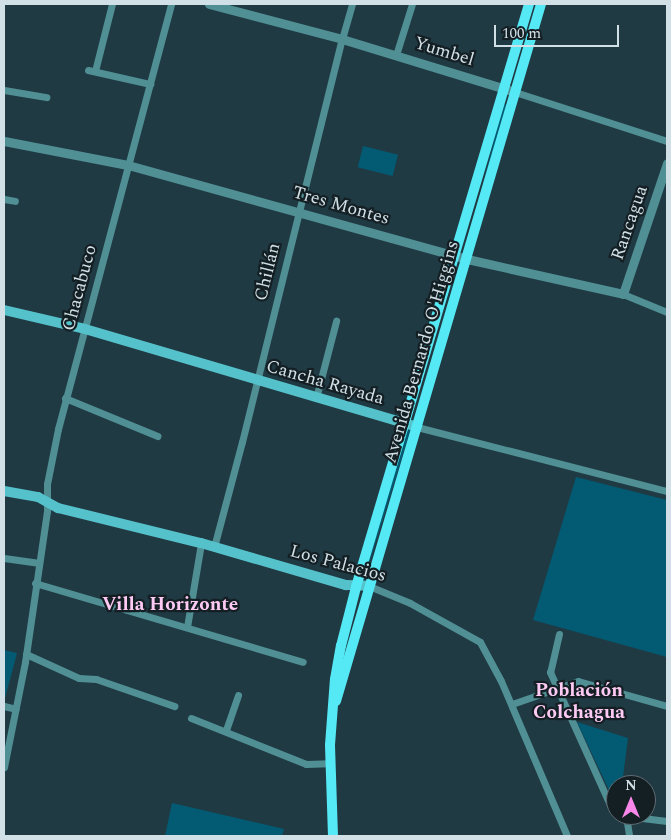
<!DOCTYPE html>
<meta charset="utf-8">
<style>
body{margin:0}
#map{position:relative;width:671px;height:840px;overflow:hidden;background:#203a44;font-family:Spectral,serif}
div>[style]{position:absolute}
.green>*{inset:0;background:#025b73;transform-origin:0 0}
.minor>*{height:7px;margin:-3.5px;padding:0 3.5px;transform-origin:3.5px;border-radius:3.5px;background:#509095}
.tertiary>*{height:9px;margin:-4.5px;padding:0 4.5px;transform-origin:4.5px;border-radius:4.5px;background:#509095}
.secondary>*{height:10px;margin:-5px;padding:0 5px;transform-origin:5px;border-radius:5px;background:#55c2cb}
.primary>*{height:10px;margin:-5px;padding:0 5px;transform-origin:5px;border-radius:5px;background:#54e9f4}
span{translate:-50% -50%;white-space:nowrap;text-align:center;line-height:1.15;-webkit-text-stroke:4.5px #141f24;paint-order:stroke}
.street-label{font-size:18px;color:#d1e0e7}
.neighbourhood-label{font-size:19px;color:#ffcbf5;font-weight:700}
.frame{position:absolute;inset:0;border:5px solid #d1e0e7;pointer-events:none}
.north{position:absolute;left:606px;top:775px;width:50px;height:50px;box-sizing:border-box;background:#141f24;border:1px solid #606c72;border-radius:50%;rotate:0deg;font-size:14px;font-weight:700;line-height:20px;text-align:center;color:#d1e0e7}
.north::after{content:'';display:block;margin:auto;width:18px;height:22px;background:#f987e9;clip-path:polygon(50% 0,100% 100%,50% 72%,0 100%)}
.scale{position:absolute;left:494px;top:25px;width:125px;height:22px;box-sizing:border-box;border:2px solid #d1e0e7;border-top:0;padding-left:6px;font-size:15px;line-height:18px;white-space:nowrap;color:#d1e0e7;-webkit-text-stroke:4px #141f24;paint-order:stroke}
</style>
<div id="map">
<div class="green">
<div style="left:503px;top:104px;width:4px;height:150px;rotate:14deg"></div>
<div style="left:363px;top:146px;width:36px;height:22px;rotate:14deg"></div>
<div style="clip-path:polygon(407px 428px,411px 429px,364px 580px,372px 543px)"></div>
<div style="clip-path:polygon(576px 477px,667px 500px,667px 657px,533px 620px)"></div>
<div style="clip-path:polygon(4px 650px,17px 653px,4px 702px)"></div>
<div style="clip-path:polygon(577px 722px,628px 738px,622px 785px,616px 785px,616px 805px)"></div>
<div style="clip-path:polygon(172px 803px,284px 829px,282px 836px,165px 836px)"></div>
</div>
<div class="minor">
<div style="left:396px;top:55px;width:53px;rotate:-72.6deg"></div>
<div style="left:88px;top:70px;width:64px;rotate:12.7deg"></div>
<div style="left:95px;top:71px;width:69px;rotate:-75.8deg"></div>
<div style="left:4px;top:90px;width:43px;rotate:9.5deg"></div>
<div style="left:515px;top:92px;width:160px;rotate:17.9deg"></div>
<div style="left:4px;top:199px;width:11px;rotate:10deg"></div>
<div style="left:623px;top:294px;width:48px;rotate:22.2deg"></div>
<div style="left:65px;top:398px;width:100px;rotate:22.4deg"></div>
<div style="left:316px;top:398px;width:80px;rotate:-75.4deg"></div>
<div style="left:417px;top:427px;width:258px;rotate:14.4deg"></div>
<div style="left:214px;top:547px;width:109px;rotate:-75.1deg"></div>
<div style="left:242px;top:442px;width:415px;rotate:-76.1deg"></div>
<div style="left:342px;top:39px;width:36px;rotate:-74deg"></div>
<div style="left:4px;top:558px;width:34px;rotate:8deg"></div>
<div style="left:35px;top:583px;width:279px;rotate:16.4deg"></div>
<div style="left:369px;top:586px;width:44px;rotate:22.5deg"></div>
<div style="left:410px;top:603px;width:80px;rotate:29.1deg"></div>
<div style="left:480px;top:642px;width:44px;rotate:61.7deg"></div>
<div style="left:501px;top:681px;width:168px;rotate:66.9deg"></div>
<div style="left:187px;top:627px;width:85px;rotate:-80.5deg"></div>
<div style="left:559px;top:634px;width:39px;rotate:103deg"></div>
<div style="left:550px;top:672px;width:148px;rotate:65.7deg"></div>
<div style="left:611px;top:807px;width:8px;rotate:50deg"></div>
<div style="left:26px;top:654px;width:58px;rotate:24.4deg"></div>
<div style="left:79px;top:678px;width:17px;rotate:3deg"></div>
<div style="left:96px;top:679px;width:83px;rotate:19.1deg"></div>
<div style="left:512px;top:704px;width:70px;rotate:-19.2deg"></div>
<div style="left:578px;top:681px;width:92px;rotate:15.7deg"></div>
<div style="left:4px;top:706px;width:12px;rotate:14deg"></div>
<div style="left:191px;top:718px;width:124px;rotate:21.8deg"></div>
<div style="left:306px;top:764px;width:23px;rotate:-2deg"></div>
<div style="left:226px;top:730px;width:37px;rotate:-71deg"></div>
<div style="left:4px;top:767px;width:107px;rotate:-78.7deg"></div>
<div style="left:25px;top:662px;width:153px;rotate:-81.7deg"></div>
<div style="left:47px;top:511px;width:27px;rotate:-90deg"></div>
<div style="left:47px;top:484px;width:56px;rotate:-78.7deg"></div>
<div style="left:58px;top:429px;width:440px;rotate:-75.1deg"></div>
<div style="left:623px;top:815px;width:3px;rotate:18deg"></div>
<div style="left:626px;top:816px;width:20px;rotate:81deg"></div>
<div style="left:626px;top:816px;width:41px;rotate:7deg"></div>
</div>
<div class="tertiary">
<div style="left:209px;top:4px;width:138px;rotate:14.7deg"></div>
<div style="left:342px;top:39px;width:181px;rotate:17deg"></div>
<div style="left:4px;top:141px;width:126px;rotate:11deg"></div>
<div style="left:128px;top:165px;width:352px;rotate:15.5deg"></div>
<div style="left:467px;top:259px;width:160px;rotate:12.6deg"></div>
<div style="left:623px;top:294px;width:138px;rotate:-71.4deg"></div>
</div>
<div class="secondary">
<div style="left:4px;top:310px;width:83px;rotate:13.2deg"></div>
<div style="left:85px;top:329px;width:346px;rotate:16.4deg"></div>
<div style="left:4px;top:491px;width:35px;rotate:10deg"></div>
<div style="left:38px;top:497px;width:23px;rotate:29deg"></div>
<div style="left:58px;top:508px;width:147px;rotate:13.8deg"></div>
<div style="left:201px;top:543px;width:151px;rotate:16.2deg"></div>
<div style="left:346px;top:585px;width:23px;rotate:2deg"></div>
</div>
<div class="primary">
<div style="left:336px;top:701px;width:727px;rotate:-73.61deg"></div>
<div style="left:333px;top:836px;width:91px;rotate:-91.9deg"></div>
<div style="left:330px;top:745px;width:66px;rotate:-85.7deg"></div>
<div style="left:335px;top:679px;width:34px;rotate:-80deg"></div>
<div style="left:341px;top:646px;width:61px;rotate:-75.7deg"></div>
<div style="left:356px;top:587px;width:608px;rotate:-73.47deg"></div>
</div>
<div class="street-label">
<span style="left:444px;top:52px;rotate:17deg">Yumbel</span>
<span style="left:341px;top:206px;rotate:16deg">Tres Montes</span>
<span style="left:630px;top:223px;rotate:-71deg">Rancagua</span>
<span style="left:268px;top:272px;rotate:-76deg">Chillán</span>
<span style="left:80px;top:288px;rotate:-75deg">Chacabuco</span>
<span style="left:422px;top:352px;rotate:-74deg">Avenida Bernardo O'Higgins</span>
<span style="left:325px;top:383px;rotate:16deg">Cancha Rayada</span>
<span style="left:338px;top:564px;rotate:15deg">Los Palacios</span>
</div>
<div class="neighbourhood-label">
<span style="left:170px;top:605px">Villa Horizonte</span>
<span style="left:579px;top:702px">Población<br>Colchagua</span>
</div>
<div class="frame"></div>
<div class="north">N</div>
<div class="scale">100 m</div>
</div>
